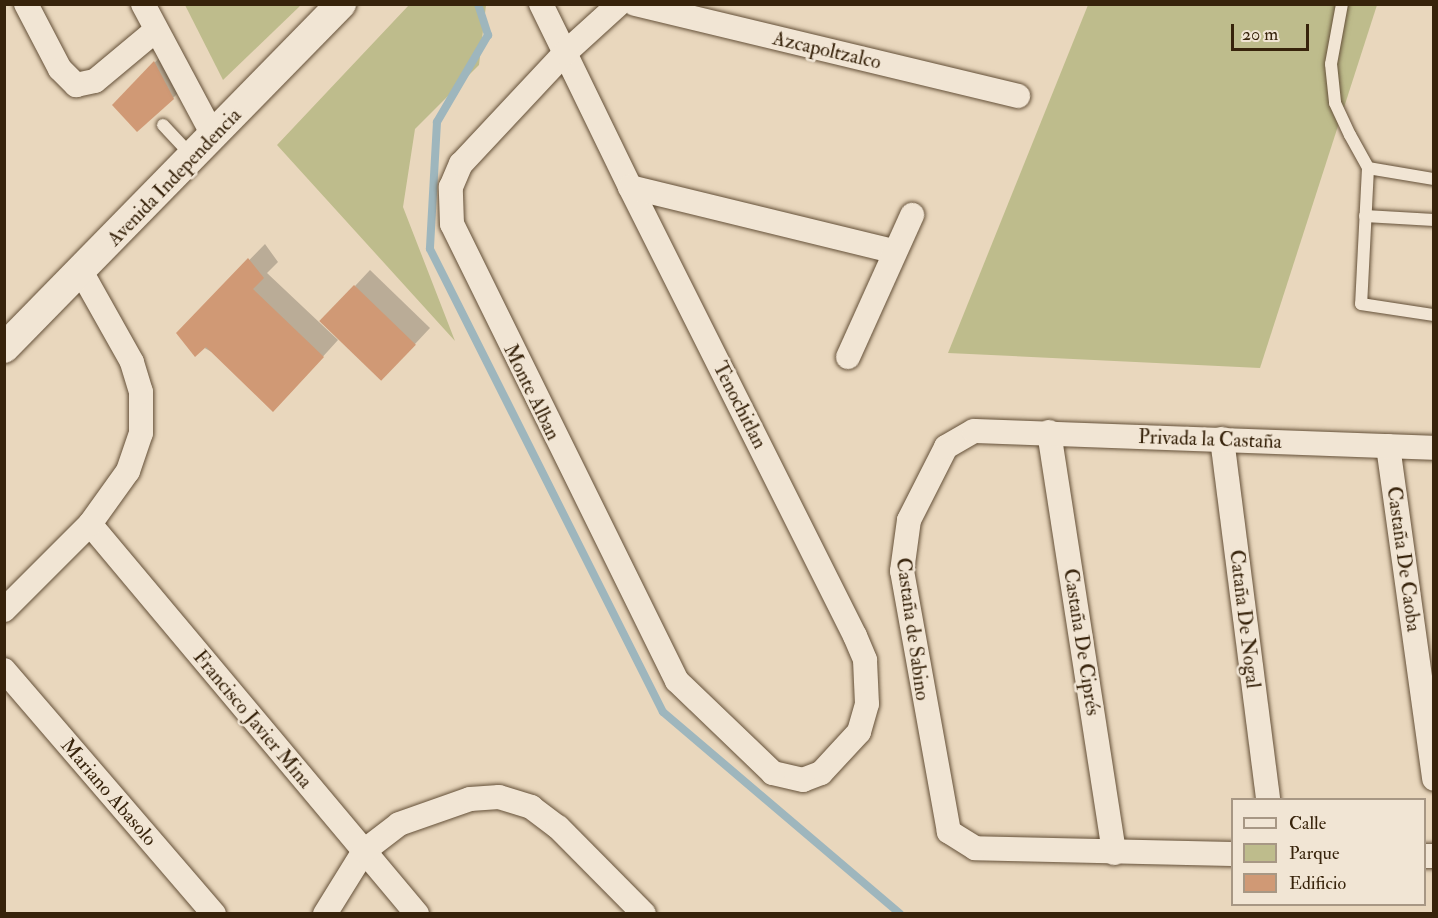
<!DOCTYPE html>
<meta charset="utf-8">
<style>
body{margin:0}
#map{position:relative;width:1438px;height:918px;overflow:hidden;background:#e9d7bd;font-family:"IM FELL Double Pica",serif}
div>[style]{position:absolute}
.green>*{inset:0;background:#bebc8c}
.shadow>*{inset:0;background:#0003}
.stream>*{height:8px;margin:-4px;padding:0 4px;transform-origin:4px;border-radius:4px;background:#9eb6bd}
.building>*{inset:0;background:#d09975;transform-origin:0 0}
.roads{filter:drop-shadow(0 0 2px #645038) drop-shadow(0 0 2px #645038)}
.service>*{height:12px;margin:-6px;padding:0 6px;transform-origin:6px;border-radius:6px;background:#f1e5d4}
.minor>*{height:24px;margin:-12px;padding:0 12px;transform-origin:12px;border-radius:12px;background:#f1e5d4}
.tertiary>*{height:30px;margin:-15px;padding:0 15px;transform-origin:15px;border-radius:15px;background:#f1e5d4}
span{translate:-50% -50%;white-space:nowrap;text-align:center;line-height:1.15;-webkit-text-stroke:5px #f1e5d4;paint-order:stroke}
.street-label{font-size:20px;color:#37230b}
.frame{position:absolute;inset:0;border:6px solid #37230b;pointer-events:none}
.legend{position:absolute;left:1231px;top:798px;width:195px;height:108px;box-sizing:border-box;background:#f1e5d4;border:2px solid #a79784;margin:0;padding:8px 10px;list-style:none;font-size:18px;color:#37230b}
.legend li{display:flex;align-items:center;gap:12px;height:30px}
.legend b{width:30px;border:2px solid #a79784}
.scale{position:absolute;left:1231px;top:24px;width:78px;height:27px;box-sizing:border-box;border:3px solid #37230b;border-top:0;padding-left:8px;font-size:18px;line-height:21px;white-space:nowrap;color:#37230b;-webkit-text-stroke:4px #f1e5d4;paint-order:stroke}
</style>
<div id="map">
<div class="green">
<div style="clip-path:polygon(185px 5px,301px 5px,223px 80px)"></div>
<div style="clip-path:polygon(409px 5px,486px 5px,479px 65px,415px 129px,403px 207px,455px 341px,277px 145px)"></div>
<div style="clip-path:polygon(1088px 5px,1377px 5px,1260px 368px,948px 353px)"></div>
</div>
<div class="shadow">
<div style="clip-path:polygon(162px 55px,181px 90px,173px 98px,114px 105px)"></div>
<div style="clip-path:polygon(265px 244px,278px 262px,267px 273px,338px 340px,288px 395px,178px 333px)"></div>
<div style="clip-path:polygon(370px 270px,430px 328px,399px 361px,355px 286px)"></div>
</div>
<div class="stream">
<div style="left:478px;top:4px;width:33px;rotate:72deg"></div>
<div style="left:488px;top:35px;width:101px;rotate:120.4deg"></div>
<div style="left:437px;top:122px;width:127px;rotate:93.2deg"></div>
<div style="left:430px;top:249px;width:518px;rotate:63.29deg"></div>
<div style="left:663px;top:712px;width:311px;rotate:40.4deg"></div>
</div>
<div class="building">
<div style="clip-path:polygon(154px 61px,174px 99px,137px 132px,112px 105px)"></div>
<div style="clip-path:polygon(248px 258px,264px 278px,253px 289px,324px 357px,273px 412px,206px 347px,195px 357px,176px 333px)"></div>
<div style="left:354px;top:285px;width:86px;height:50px;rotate:44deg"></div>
</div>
<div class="roads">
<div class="service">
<div style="left:1342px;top:4px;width:61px;rotate:100.4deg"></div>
<div style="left:1331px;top:64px;width:39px;rotate:84deg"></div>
<div style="left:1335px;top:103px;width:35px;rotate:65deg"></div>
<div style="left:1350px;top:135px;width:38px;rotate:61deg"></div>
<div style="left:1368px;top:168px;width:67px;rotate:9.5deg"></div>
<div style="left:163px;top:125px;width:42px;rotate:46.9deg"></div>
<div style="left:1368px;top:168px;width:136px;rotate:92.9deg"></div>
<div style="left:1361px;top:304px;width:74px;rotate:8.6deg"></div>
<div style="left:1365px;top:216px;width:69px;rotate:3.3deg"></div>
</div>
<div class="minor">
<div style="left:26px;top:4px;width:73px;rotate:62.4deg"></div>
<div style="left:60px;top:69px;width:23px;rotate:45deg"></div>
<div style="left:76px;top:85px;width:19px;rotate:-12deg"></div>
<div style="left:95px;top:81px;width:78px;rotate:-39.8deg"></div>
<div style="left:143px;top:4px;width:149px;rotate:61.9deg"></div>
<div style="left:541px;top:4px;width:55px;rotate:63.9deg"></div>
<div style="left:565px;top:53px;width:149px;rotate:64.1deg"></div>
<div style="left:630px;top:187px;width:502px;rotate:63.38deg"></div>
<div style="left:855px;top:636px;width:26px;rotate:67deg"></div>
<div style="left:865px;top:660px;width:44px;rotate:87.4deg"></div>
<div style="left:867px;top:704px;width:29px;rotate:106deg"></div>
<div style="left:859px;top:732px;width:56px;rotate:132.8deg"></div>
<div style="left:821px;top:773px;width:19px;rotate:159deg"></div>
<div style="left:803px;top:780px;width:31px;rotate:-167deg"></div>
<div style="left:773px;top:773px;width:133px;rotate:-136.2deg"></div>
<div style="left:677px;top:681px;width:509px;rotate:-116.21deg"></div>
<div style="left:452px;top:224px;width:37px;rotate:-92deg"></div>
<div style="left:451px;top:187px;width:25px;rotate:-67deg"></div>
<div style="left:461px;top:164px;width:152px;rotate:-46.9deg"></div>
<div style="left:565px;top:53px;width:73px;rotate:-42.2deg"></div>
<div style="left:635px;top:4px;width:394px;rotate:13.5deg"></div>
<div style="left:630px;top:187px;width:271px;rotate:13.7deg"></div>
<div style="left:848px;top:357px;width:156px;rotate:-65.7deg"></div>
<div style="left:1049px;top:432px;width:426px;rotate:81.2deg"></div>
<div style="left:1222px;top:439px;width:364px;rotate:82.7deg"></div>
<div style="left:1388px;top:446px;width:336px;rotate:82.1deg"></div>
<div style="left:90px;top:524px;width:509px;rotate:50.02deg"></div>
<div style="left:4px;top:610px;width:122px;rotate:-45deg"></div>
<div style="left:90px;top:524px;width:65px;rotate:-54.4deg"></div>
<div style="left:128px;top:471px;width:40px;rotate:-71.1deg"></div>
<div style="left:141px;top:433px;width:41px;rotate:-90deg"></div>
<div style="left:141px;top:392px;width:31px;rotate:-107deg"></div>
<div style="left:132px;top:362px;width:102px;rotate:-119.3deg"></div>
<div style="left:4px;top:670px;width:322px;rotate:49.3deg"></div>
<div style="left:1232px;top:854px;width:257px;rotate:-178.7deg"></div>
<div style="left:975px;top:848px;width:31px;rotate:-148deg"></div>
<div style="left:949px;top:832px;width:265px;rotate:-100.2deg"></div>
<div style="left:902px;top:571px;width:51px;rotate:-82.2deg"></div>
<div style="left:909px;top:520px;width:82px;rotate:-63.1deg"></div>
<div style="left:946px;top:447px;width:32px;rotate:-30deg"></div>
<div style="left:974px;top:431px;width:460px;rotate:2.1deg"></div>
<div style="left:1424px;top:856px;width:10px"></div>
<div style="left:325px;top:914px;width:74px;rotate:-58.2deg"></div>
<div style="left:364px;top:851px;width:44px;rotate:-37.6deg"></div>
<div style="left:399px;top:824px;width:75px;rotate:-19.4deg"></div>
<div style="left:470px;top:799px;width:29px;rotate:-4deg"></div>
<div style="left:499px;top:797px;width:34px;rotate:17deg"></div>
<div style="left:531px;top:807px;width:34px;rotate:37deg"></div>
<div style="left:558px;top:827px;width:122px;rotate:45.3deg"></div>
</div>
<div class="tertiary">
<div style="left:4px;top:348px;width:482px;rotate:-45.6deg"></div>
</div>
</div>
<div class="street-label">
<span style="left:827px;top:50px;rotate:13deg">Azcapoltzalco</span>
<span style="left:174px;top:177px;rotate:-46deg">Avenida Independencia</span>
<span style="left:532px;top:392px;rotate:64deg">Monte Alban</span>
<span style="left:740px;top:405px;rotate:63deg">Tenochitlan</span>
<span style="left:1210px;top:439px;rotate:2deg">Privada la Castaña</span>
<span style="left:1404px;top:559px;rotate:82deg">Castaña De Caoba</span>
<span style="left:1245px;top:619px;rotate:83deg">Cataña De Nogal</span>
<span style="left:913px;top:629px;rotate:82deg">Castaña de Sabino</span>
<span style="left:1082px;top:642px;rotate:81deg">Castaña De Ciprés</span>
<span style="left:253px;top:719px;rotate:50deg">Francisco Javier Mina</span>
<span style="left:109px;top:792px;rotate:49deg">Mariano Abasolo</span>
</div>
<div class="frame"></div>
<ul class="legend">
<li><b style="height:8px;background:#f1e5d4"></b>Calle</li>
<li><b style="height:16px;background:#bebc8c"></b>Parque</li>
<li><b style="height:16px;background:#d09975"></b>Edificio</li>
</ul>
<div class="scale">20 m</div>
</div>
